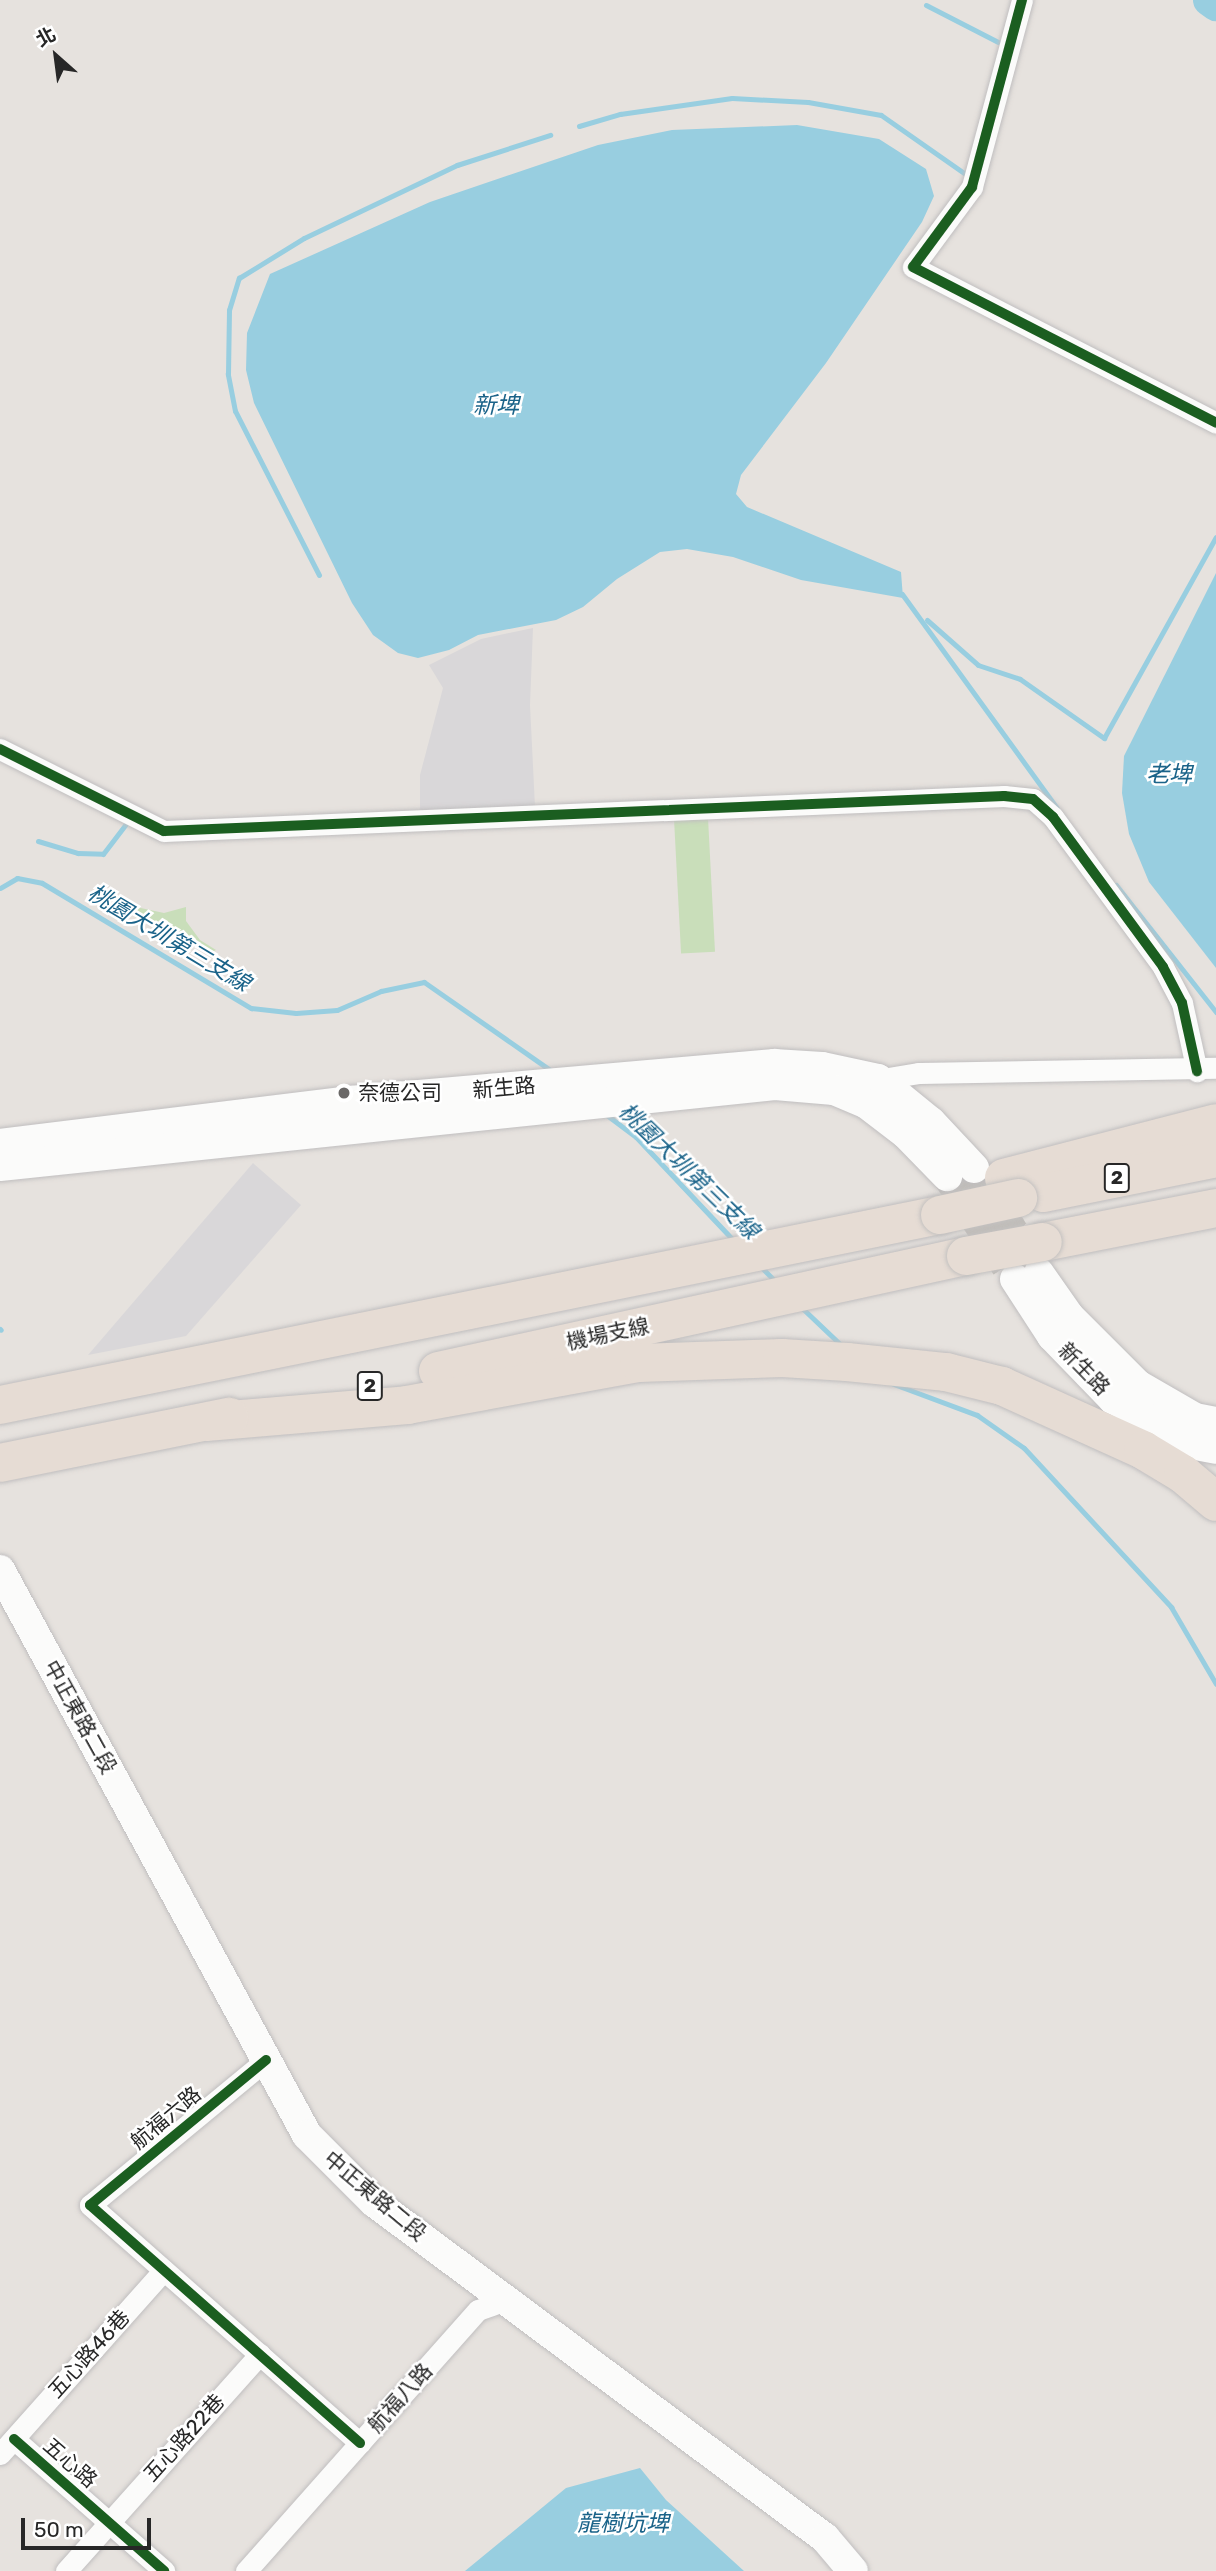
<!DOCTYPE html>
<meta charset="utf-8">
<style>
body{margin:0}
#map{position:relative;width:1216px;height:2571px;overflow:hidden;background:#e6e2de;font-family:Rubik,"Noto Sans TC",sans-serif}
div>[style]{position:absolute}
.industrial>*{inset:0;background:#d9d7d9}
.green>*{inset:0;background:#c9deba;transform-origin:0 0}
.water>*{inset:0;background:#98cee0}
.stream>*{height:5px;margin:-2.5px;padding:0 2.5px;transform-origin:2.5px;border-radius:2.5px;background:#98cee0}
.river>*{height:32px;margin:-16px;padding:0 16px;transform-origin:16px;border-radius:16px;background:#98cee0}
.secondary-tunnel>*{height:30px;margin-top:-15px;transform-origin:0;background:repeating-linear-gradient(90deg,#c0bdb9 0 30px,transparent 0 45px)}
.roads{filter:drop-shadow(0 0 2px #c0bebf) drop-shadow(0 0 2px #c0bebf)}
.minor>*{height:21px;margin:-10.5px;padding:0 10.5px;transform-origin:10.5px;border-radius:10.5px;background:#fbfbfa}
.secondary>*{height:30px;margin:-15px;padding:0 15px;transform-origin:15px;border-radius:15px;background:#fbfbfa}
.motorway>*{height:38px;margin:-19px;padding:0 19px;transform-origin:19px;border-radius:19px;background:#e6dcd4}
.bridges{filter:drop-shadow(0 0 2px #c3c1c0) drop-shadow(0 0 2px #c3c1c0)}
.motorway-bridge>*{height:38px;margin:-19px;padding:0 19px;transform-origin:19px;border-radius:19px;background:#e6dcd4}
.cycleway>*{height:10px;margin:-5px;padding:0 5px;transform-origin:5px;border-radius:5px;background:#1b5e20}
.dots>*{width:19px;height:19px;translate:-50% -50%;box-sizing:border-box;border:4px solid #fff;border-radius:50%}
span{translate:-50% -50%;white-space:nowrap;text-align:center;line-height:1.15;-webkit-text-stroke:5px #fff;paint-order:stroke}
.shield-label span{padding:2px 5px;background:#fff;border:2px solid;border-radius:5px;-webkit-text-stroke-width:0}
.shield-label{font-size:19px;color:#272727;font-weight:700}
.street-label{font-size:21px;color:#272727}
.poi-label{font-size:21px;color:#272727}
.left{translate:0 -50%;text-align:left}
.water-label{font-size:23px;color:#1a6389;font-style:italic}
.north{position:absolute;left:21px;top:21px;width:70px;height:70px;-webkit-text-stroke:5px #fff;paint-order:stroke;rotate:332deg;font-size:19px;font-weight:700;line-height:28px;text-align:center;color:#272727}
.north::after{content:'';display:block;margin:auto;width:24px;height:32px;background:#272727;clip-path:polygon(50% 0,100% 100%,50% 72%,0 100%)}
.scale{position:absolute;left:21px;top:2518px;width:130px;height:32px;box-sizing:border-box;border:4px solid #272727;border-top:0;padding-left:9px;font-size:21px;line-height:24px;white-space:nowrap;color:#272727;-webkit-text-stroke:5px #fff;paint-order:stroke}
</style>
<div id="map">
<div class="industrial">
<div style="clip-path:polygon(533px 628px,530px 705px,535px 807px,420px 813px,420px 775px,443px 688px,429px 665px,481px 639px)"></div>
<div style="clip-path:polygon(253px 1163px,301px 1205px,186px 1336px,88px 1355px)"></div>
</div>
<div class="green">
<div style="left:708px;top:818px;width:134px;height:34px;rotate:87deg"></div>
<div style="clip-path:polygon(136px 907px,164px 913px,186px 907px,186px 921px,200px 940px,216px 950px,210px 953px,136px 918px,130px 910px)"></div>
</div>
<div class="water">
<div style="clip-path:polygon(797px 125px,879px 139px,926px 169px,934px 196px,922px 222px,826px 363px,741px 475px,736px 494px,747px 507px,901px 572px,903px 598px,801px 580px,733px 557px,687px 549px,660px 552px,617px 579px,583px 607px,556px 620px,478px 635px,449px 650px,418px 658px,398px 653px,373px 635px,352px 603px,254px 403px,246px 370px,247px 333px,270px 274px,430px 202px,598px 145px,672px 130px)"></div>
<div style="clip-path:polygon(1216px 573px,1216px 968px,1149px 882px,1129px 834px,1122px 793px,1124px 756px)"></div>
<div style="clip-path:polygon(640px 2468px,666px 2500px,744px 2571px,465px 2571px,566px 2488px)"></div>
</div>
<div class="stream">
<div style="left:926px;top:5px;width:81px;rotate:27.2deg"></div>
<div style="left:579px;top:126px;width:43px;rotate:-16.3deg"></div>
<div style="left:620px;top:114px;width:113px;rotate:-8.1deg"></div>
<div style="left:732px;top:98px;width:76px;rotate:3deg"></div>
<div style="left:808px;top:102px;width:74px;rotate:10.1deg"></div>
<div style="left:881px;top:115px;width:106px;rotate:35deg"></div>
<div style="left:319px;top:575px;width:184px;rotate:-117.1deg"></div>
<div style="left:235px;top:411px;width:38px;rotate:-101deg"></div>
<div style="left:228px;top:374px;width:64px;rotate:-89.1deg"></div>
<div style="left:229px;top:310px;width:34px;rotate:-73deg"></div>
<div style="left:239px;top:278px;width:76px;rotate:-31.6deg"></div>
<div style="left:304px;top:238px;width:170px;rotate:-25.5deg"></div>
<div style="left:457px;top:165px;width:98px;rotate:-17.9deg"></div>
<div style="left:902px;top:594px;width:264px;rotate:54.1deg"></div>
<div style="left:927px;top:620px;width:68px;rotate:41.4deg"></div>
<div style="left:978px;top:665px;width:44px;rotate:18.4deg"></div>
<div style="left:1020px;top:679px;width:103px;rotate:35.1deg"></div>
<div style="left:1104px;top:738px;width:230px;rotate:-60.9deg"></div>
<div style="left:38px;top:841px;width:42px;rotate:16.7deg"></div>
<div style="left:78px;top:853px;width:25px;rotate:2deg"></div>
<div style="left:103px;top:854px;width:43px;rotate:-52.6deg"></div>
<div style="left:1116px;top:885px;width:162px;rotate:51.8deg"></div>
<div style="left:0;top:888px;width:20px;rotate:-30deg"></div>
<div style="left:17px;top:878px;width:25px;rotate:11deg"></div>
<div style="left:42px;top:883px;width:244px;rotate:30.9deg"></div>
<div style="left:251px;top:1008px;width:45px;rotate:6.3deg"></div>
<div style="left:296px;top:1013px;width:41px;rotate:-4.2deg"></div>
<div style="left:337px;top:1010px;width:48px;rotate:-23.4deg"></div>
<div style="left:381px;top:991px;width:44px;rotate:-11.8deg"></div>
<div style="left:424px;top:982px;width:157px;rotate:34.9deg"></div>
<div style="left:604px;top:1113px;width:40px;rotate:37deg"></div>
<div style="left:636px;top:1137px;width:143px;rotate:46.7deg"></div>
<div style="left:761px;top:1267px;width:23px;rotate:45deg"></div>
<div style="left:801px;top:1307px;width:57px;rotate:43.6deg"></div>
<div style="left:0;top:1329px;width:1px;rotate:45deg"></div>
<div style="left:891px;top:1383px;width:92px;rotate:20.4deg"></div>
<div style="left:977px;top:1415px;width:57px;rotate:35.1deg"></div>
<div style="left:1024px;top:1448px;width:217px;rotate:47.2deg"></div>
<div style="left:1171px;top:1607px;width:89px;rotate:59.7deg"></div>
</div>
<div class="river">
<div style="left:1209px;top:0;width:9px;rotate:36deg"></div>
</div>
<div class="secondary-tunnel">
<div style="left:974px;top:1168px;width:112px;rotate:58.2deg"></div>
<div style="left:947px;top:1176px;width:108px;rotate:56.8deg"></div>
</div>
<div class="roads">
<div class="minor">
<div style="left:1022px;top:0;width:194px;rotate:105deg"></div>
<div style="left:972px;top:187px;width:99px;rotate:126.4deg"></div>
<div style="left:913px;top:267px;width:341px;rotate:27.2deg"></div>
<div style="left:0;top:749px;width:183px;rotate:26.6deg"></div>
<div style="left:164px;top:831px;width:841px;rotate:-2.39deg"></div>
<div style="left:1004px;top:796px;width:29px;rotate:6deg"></div>
<div style="left:1033px;top:799px;width:27px;rotate:42deg"></div>
<div style="left:1053px;top:817px;width:186px;rotate:53.7deg"></div>
<div style="left:1163px;top:967px;width:41px;rotate:62.2deg"></div>
<div style="left:1182px;top:1003px;width:70px;rotate:77.6deg"></div>
<div style="left:870px;top:1081px;width:50px;rotate:-9.3deg"></div>
<div style="left:919px;top:1073px;width:297px;rotate:-1deg"></div>
<div style="left:266px;top:2060px;width:228px;rotate:140.5deg"></div>
<div style="left:90px;top:2205px;width:360px;rotate:41.4deg"></div>
<div style="left:14px;top:2439px;width:200px;rotate:41.3deg"></div>
<div style="left:0;top:2454px;width:246px;rotate:-48.3deg"></div>
<div style="left:66px;top:2571px;width:291px;rotate:-48.2deg"></div>
<div style="left:246px;top:2571px;width:349px;rotate:-48.4deg"></div>
<div style="left:478px;top:2310px;width:30px;rotate:-20deg"></div>
</div>
<div class="secondary">
<div style="left:0;top:1144px;width:353px;rotate:-7deg"></div>
<div style="left:350px;top:1101px;width:426px;rotate:-5deg"></div>
<div style="left:774px;top:1064px;width:48px;rotate:3.6deg"></div>
<div style="left:822px;top:1067px;width:57px;rotate:12.1deg"></div>
<div style="left:878px;top:1079px;width:68px;rotate:39.1deg"></div>
<div style="left:931px;top:1122px;width:63px;rotate:46.9deg"></div>
<div style="left:0;top:1166px;width:779px;rotate:-5.97deg"></div>
<div style="left:775px;top:1085px;width:59px;rotate:4.8deg"></div>
<div style="left:834px;top:1090px;width:36px;rotate:23deg"></div>
<div style="left:867px;top:1104px;width:49px;rotate:37.6deg"></div>
<div style="left:906px;top:1134px;width:59px;rotate:45.7deg"></div>
<div style="left:1039px;top:1273px;width:52px;rotate:55.1deg"></div>
<div style="left:1069px;top:1316px;width:98px;rotate:45deg"></div>
<div style="left:1138px;top:1385px;width:66px;rotate:30.1deg"></div>
<div style="left:1195px;top:1418px;width:21px;rotate:11deg"></div>
<div style="left:1015px;top:1279px;width:68px;rotate:57deg"></div>
<div style="left:1052px;top:1336px;width:88px;rotate:45.9deg"></div>
<div style="left:1113px;top:1399px;width:95px;rotate:29deg"></div>
<div style="left:1196px;top:1445px;width:20px;rotate:11deg"></div>
<div style="left:0;top:1570px;width:643px;rotate:61.48deg"></div>
<div style="left:307px;top:2135px;width:95px;rotate:45deg"></div>
<div style="left:374px;top:2202px;width:562px;rotate:36.69deg"></div>
<div style="left:825px;top:2538px;width:43px;rotate:49.7deg"></div>
</div>
<div class="motorway">
<div style="left:1004px;top:1178px;width:219px;rotate:-14.5deg"></div>
<div style="left:1043px;top:1193px;width:177px;rotate:-11.4deg"></div>
<div style="left:1043px;top:1242px;width:176px;rotate:-11.1deg"></div>
<div style="left:438px;top:1371px;width:540px;rotate:-12.29deg"></div>
<div style="left:0;top:1405px;width:959px;rotate:-11.43deg"></div>
<div style="left:206px;top:1422px;width:202px;rotate:-4.8deg"></div>
<div style="left:407px;top:1405px;width:236px;rotate:-10.3deg"></div>
<div style="left:639px;top:1363px;width:143px;rotate:-2deg"></div>
<div style="left:782px;top:1358px;width:65px;rotate:3.5deg"></div>
<div style="left:847px;top:1362px;width:100px;rotate:5.8deg"></div>
<div style="left:946px;top:1372px;width:58px;rotate:14deg"></div>
<div style="left:1002px;top:1386px;width:155px;rotate:24.4deg"></div>
<div style="left:1143px;top:1450px;width:47px;rotate:31deg"></div>
<div style="left:1183px;top:1474px;width:43px;rotate:40.3deg"></div>
<div style="left:0;top:1463px;width:234px;rotate:-11.4deg"></div>
</div>
</div>
<div class="bridges">
<div class="motorway-bridge">
<div style="left:940px;top:1215px;width:80px;rotate:-12.3deg"></div>
<div style="left:966px;top:1256px;width:78px;rotate:-10.3deg"></div>
</div>
</div>
<div class="cycleway">
<div style="left:1022px;top:0;width:194px;rotate:105deg"></div>
<div style="left:972px;top:187px;width:99px;rotate:126.4deg"></div>
<div style="left:913px;top:267px;width:341px;rotate:27.2deg"></div>
<div style="left:0;top:749px;width:183px;rotate:26.6deg"></div>
<div style="left:164px;top:831px;width:841px;rotate:-2.39deg"></div>
<div style="left:1004px;top:796px;width:29px;rotate:6deg"></div>
<div style="left:1033px;top:799px;width:27px;rotate:42deg"></div>
<div style="left:1053px;top:817px;width:186px;rotate:53.7deg"></div>
<div style="left:1163px;top:967px;width:41px;rotate:62.2deg"></div>
<div style="left:1182px;top:1003px;width:70px;rotate:77.6deg"></div>
<div style="left:266px;top:2060px;width:228px;rotate:140.5deg"></div>
<div style="left:90px;top:2205px;width:360px;rotate:41.4deg"></div>
<div style="left:14px;top:2439px;width:200px;rotate:41.3deg"></div>
</div>
<div class="dots">
<div style="left:344px;top:1093px;background:#6a6867"></div>
</div>
<div class="shield-label">
<span style="left:1117px;top:1178px">2</span>
<span style="left:370px;top:1386px">2</span>
</div>
<div class="street-label">
<span style="left:504px;top:1088px;rotate:-5deg">新生路</span>
<span style="left:608px;top:1334px;rotate:-12deg">機場支線</span>
<span style="left:1084px;top:1369px;rotate:46deg">新生路</span>
<span style="left:80px;top:1717px;rotate:61deg">中正東路二段</span>
<span style="left:166px;top:2118px;rotate:-40deg">航福六路</span>
<span style="left:375px;top:2196px;rotate:40deg">中正東路二段</span>
<span style="left:89px;top:2354px;rotate:-48deg">五心路46巷</span>
<span style="left:400px;top:2398px;rotate:-48deg">航福八路</span>
<span style="left:184px;top:2438px;rotate:-48deg">五心路22巷</span>
<span style="left:70px;top:2463px;rotate:41deg">五心路</span>
</div>
<div class="poi-label">
<span class="left" style="left:358px;top:1093px">奈德公司</span>
</div>
<div class="water-label">
<span style="left:496px;top:405px">新埤</span>
<span style="left:1169px;top:774px">老埤</span>
<span style="left:169px;top:938px;rotate:31deg">桃園大圳第三支線</span>
<span style="left:689px;top:1171px;rotate:44deg">桃園大圳第三支線</span>
<span style="left:623px;top:2523px">龍樹坑埤</span>
</div>
<div class="north">北</div>
<div class="scale">50 m</div>
</div>
